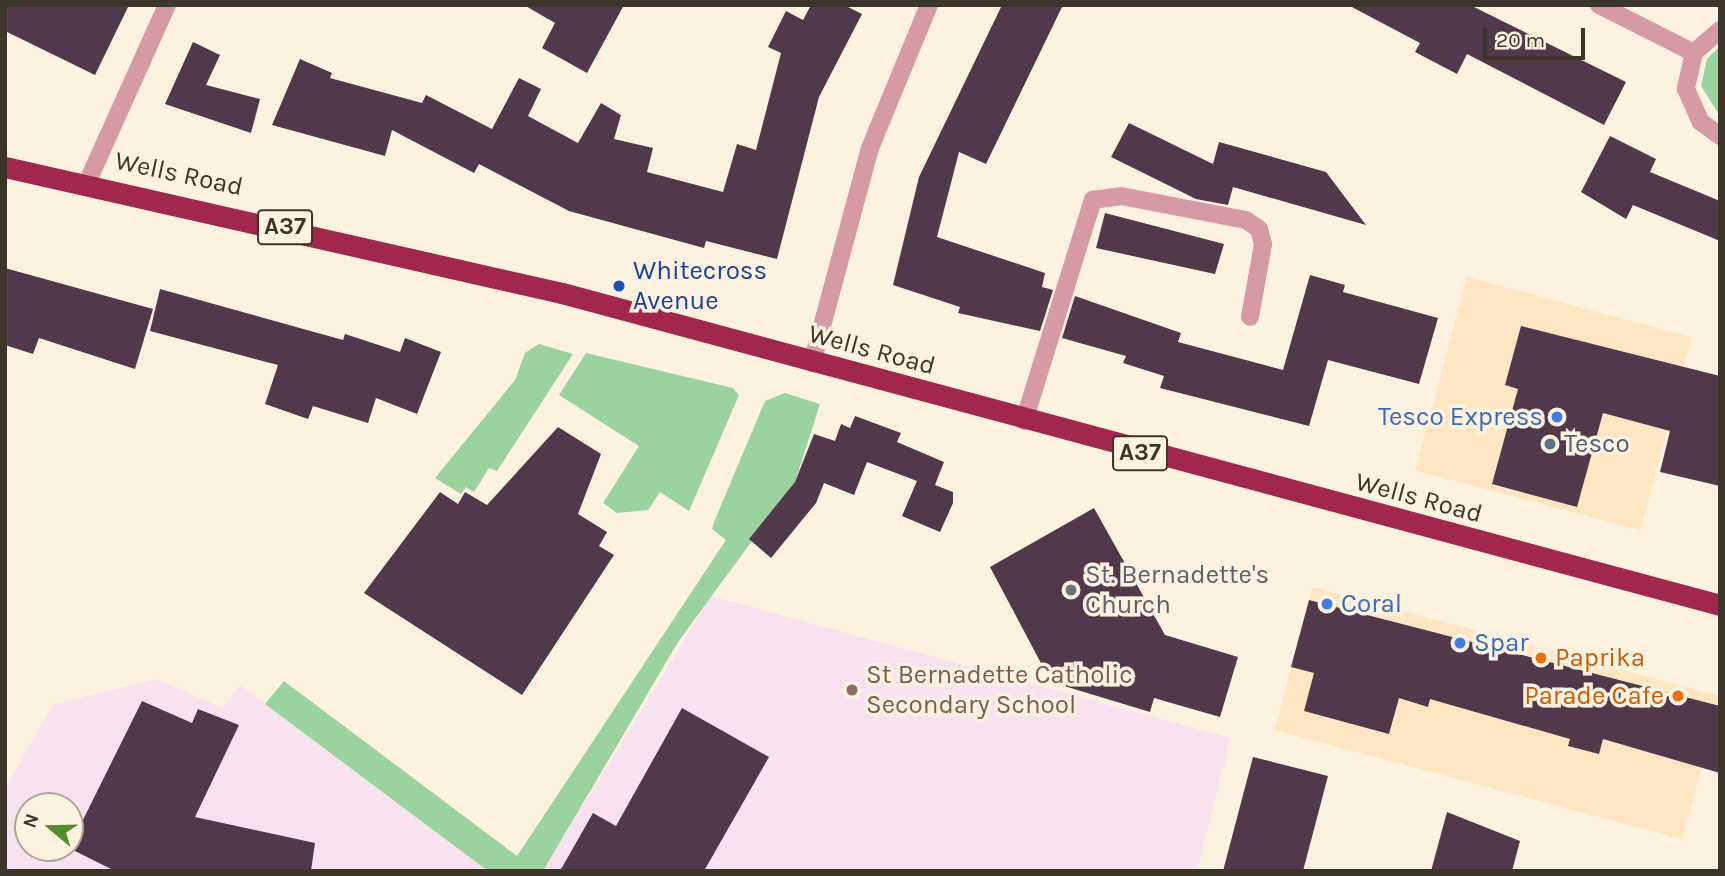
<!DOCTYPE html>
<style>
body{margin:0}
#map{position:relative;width:1725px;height:876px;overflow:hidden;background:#fdf2e0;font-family:Karla,sans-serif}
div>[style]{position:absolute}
.built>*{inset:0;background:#fde6c1;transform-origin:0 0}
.education>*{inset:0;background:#f8e2f0}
.green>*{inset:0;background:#9ad2a0}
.building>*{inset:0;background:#51394b}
.minor>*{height:18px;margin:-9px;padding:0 9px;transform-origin:9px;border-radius:9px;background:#d59aa4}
.highway>*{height:21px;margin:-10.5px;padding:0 10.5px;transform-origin:10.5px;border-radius:10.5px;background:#a1274d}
.dots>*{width:19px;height:19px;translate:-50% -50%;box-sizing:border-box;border:4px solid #fdf2e0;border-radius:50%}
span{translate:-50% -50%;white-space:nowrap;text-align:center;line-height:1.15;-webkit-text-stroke:7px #fdf2e0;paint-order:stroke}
.shield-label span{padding:2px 5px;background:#fdf2e0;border:2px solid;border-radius:5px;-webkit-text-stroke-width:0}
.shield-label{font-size:24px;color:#3c3529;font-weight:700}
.street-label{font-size:26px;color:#3c3529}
.transit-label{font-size:26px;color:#164399}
.left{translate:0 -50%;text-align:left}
.shop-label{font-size:26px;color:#366cbe}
.right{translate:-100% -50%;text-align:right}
.service-label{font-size:26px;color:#4e5e75}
.worship-label{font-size:26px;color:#5b616d}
.food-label{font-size:26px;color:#c56008}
.education-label{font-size:26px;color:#785e54}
.frame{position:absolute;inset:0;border:7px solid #3c3529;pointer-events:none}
.north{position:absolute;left:14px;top:792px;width:70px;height:70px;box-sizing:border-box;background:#fdf2e0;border:2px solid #b0a697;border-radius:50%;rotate:289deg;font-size:19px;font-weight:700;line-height:28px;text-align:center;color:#3c3529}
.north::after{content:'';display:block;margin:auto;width:24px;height:32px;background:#518e2e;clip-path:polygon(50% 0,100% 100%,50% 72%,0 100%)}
.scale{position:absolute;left:1483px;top:28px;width:102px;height:32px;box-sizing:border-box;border:4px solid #3c3529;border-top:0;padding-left:9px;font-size:21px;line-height:24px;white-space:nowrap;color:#3c3529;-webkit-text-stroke:5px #fdf2e0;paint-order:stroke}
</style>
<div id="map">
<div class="built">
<div style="left:1467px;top:277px;width:233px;height:200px;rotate:15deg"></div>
<div style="left:1313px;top:587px;width:422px;height:148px;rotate:15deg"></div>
</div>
<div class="education">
<div style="clip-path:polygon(711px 596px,1231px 738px,1197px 871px,543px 871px)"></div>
<div style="clip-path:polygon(evenodd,157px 679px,223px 708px,240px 685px,488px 871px,5px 871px,5px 788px,54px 704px,157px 679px,28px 806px,70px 806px,70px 848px,28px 848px,28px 806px)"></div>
</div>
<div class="green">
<div style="clip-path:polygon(1720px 46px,1720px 116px,1701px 86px,1707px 59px)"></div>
<div style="clip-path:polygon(539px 344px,573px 354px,497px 471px,489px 468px,474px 492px,466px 487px,461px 494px,435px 478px,515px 380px,525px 353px)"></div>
<div style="clip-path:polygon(586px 353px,733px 388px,739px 395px,689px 511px,660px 492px,648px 510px,617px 513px,603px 503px,639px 446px,559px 395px)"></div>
<div style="clip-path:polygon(785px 393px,820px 404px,795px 482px,678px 642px,543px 871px,488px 871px,265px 704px,284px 681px,517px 856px,726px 540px,712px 529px,714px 522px,765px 401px)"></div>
</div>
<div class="building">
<div style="clip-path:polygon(5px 5px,129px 5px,95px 75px,5px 31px)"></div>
<div style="clip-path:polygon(524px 5px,624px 5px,587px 73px,542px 48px,555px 23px)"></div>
<div style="clip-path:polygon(811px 5px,844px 5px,862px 14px,819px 97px,777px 259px,706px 241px,704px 248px,569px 211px,479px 164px,474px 173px,392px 130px,385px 156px,272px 125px,300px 59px,332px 73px,330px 78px,422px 103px,426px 95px,492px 129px,519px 78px,541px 89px,528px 116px,578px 143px,601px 103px,621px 115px,614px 139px,653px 148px,647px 172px,723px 192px,737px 144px,756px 150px,781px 53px,768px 47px,786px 11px,803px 20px)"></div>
<div style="clip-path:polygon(1002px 5px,1063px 5px,986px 164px,959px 152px,937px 237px,1045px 273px,1042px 287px,1053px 290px,1040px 331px,958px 313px,960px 307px,893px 285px,919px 177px)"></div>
<div style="clip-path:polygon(1348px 5px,1470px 5px,1626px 82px,1604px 125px,1467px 54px,1457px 74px,1415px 52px,1420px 43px)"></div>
<div style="clip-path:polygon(193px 42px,220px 55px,206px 85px,260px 99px,251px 133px,165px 104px)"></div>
<div style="clip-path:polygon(1129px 123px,1213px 164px,1219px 142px,1326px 172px,1366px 225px,1233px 187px,1228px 205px,1196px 199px,1111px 157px)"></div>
<div style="clip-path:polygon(1610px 136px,1656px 159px,1650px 172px,1720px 201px,1720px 241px,1633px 205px,1626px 219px,1581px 192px)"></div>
<div style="clip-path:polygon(1105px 213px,1224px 244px,1215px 274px,1096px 248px)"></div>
<div style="clip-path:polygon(5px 268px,153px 309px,135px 369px,39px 338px,33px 354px,5px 345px)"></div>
<div style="clip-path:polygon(1310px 275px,1345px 285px,1343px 292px,1438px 318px,1419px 384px,1328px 360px,1309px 426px,1160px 388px,1164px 376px,1123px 363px,1126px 356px,1062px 338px,1075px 296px,1181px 333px,1178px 342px,1283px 370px)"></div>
<div style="clip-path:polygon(160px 289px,343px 340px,345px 334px,400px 352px,405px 338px,441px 352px,417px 414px,376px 398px,368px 423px,313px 406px,308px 419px,265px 404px,278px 365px,150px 331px)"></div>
<div style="clip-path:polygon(1521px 326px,1720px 376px,1720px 486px,1660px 472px,1670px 431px,1603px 413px,1577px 507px,1492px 484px,1518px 389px,1505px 385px)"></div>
<div style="clip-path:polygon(855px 416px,901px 433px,897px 442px,944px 462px,935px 485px,953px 492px,953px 503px,940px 532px,902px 516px,917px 481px,867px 462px,854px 495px,824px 483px,816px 503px,771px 558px,749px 539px,795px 482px,814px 434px,835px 441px,841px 424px,850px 428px)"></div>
<div style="clip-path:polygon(558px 427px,601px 454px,578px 514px,607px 532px,599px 546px,614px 555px,522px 695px,364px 593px,440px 492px,458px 504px,465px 492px,487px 505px)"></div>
<div style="clip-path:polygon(1094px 508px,1165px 635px,1238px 657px,1220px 717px,1154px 698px,1150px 712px,1051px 682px,990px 567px)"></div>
<div style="clip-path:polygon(1309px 600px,1720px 706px,1720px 773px,1603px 739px,1599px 754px,1568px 746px,1570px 739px,1430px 699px,1428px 707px,1399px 698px,1389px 734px,1304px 711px,1314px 673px,1291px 667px)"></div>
<div style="clip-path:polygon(142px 701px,192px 723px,198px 709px,239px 725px,195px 817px,315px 843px,311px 871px,115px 871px,69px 848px)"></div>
<div style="clip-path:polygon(682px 708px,769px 757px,704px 871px,560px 871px,593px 813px,616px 826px)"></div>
<div style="clip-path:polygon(1253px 757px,1328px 776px,1303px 871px,1223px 871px)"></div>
<div style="clip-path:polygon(1447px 812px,1520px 841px,1512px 871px,1431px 871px)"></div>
</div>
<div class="minor">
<div style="left:1599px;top:5px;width:106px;rotate:26.8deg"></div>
<div style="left:1720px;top:30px;width:35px;rotate:139deg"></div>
<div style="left:1694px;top:53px;width:37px;rotate:103deg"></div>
<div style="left:1686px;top:89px;width:36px;rotate:66deg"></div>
<div style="left:1701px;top:122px;width:24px;rotate:36deg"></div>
<div style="left:87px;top:183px;width:195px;rotate:-65.8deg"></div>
<div style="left:812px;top:363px;width:223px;rotate:-74.9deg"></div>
<div style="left:870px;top:148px;width:155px;rotate:-67.6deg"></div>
<div style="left:1024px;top:421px;width:232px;rotate:-72.7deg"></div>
<div style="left:1093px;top:200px;width:28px;rotate:-8deg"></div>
<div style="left:1121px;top:196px;width:127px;rotate:10.9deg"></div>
<div style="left:1246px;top:220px;width:16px;rotate:35deg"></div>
<div style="left:1259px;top:229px;width:16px;rotate:75deg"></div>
<div style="left:1263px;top:244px;width:74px;rotate:100.1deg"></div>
</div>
<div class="highway">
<div style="left:5px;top:167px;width:571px;rotate:12.75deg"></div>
<div style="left:562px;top:293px;width:1199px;rotate:15.08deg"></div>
</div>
<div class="dots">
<div style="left:619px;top:286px;background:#1a4fb4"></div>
<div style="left:1557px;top:417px;background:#3f7fe0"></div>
<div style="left:1550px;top:444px;background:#5c6f8a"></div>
<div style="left:1071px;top:590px;background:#6b7280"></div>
<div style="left:1327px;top:604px;background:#3f7fe0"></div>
<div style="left:1460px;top:643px;background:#3f7fe0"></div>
<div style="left:1541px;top:658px;background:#e8710a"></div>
<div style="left:852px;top:690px;background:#8d6e63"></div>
<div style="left:1678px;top:696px;background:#e8710a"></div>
</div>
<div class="shield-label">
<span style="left:285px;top:227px">A37</span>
<span style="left:1140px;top:453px">A37</span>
</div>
<div class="street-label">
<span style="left:179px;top:174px;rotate:12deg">Wells Road</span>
<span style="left:872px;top:350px;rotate:15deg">Wells Road</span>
<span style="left:1419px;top:498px;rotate:15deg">Wells Road</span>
</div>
<div class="transit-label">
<span class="left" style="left:633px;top:286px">Whitecross<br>Avenue</span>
</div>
<div class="shop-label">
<span class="right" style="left:1543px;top:417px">Tesco Express</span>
<span class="left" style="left:1341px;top:604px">Coral</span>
<span class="left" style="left:1474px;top:643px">Spar</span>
</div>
<div class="service-label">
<span class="left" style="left:1564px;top:444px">Tesco</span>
</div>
<div class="worship-label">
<span class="left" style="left:1085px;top:590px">St. Bernadette's<br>Church</span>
</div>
<div class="food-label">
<span class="left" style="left:1555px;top:658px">Paprika</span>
<span class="right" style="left:1664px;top:696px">Parade Cafe</span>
</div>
<div class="education-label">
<span class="left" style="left:866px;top:690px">St Bernadette Catholic<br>Secondary School</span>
</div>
<div class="frame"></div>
<div class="north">N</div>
<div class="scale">20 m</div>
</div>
